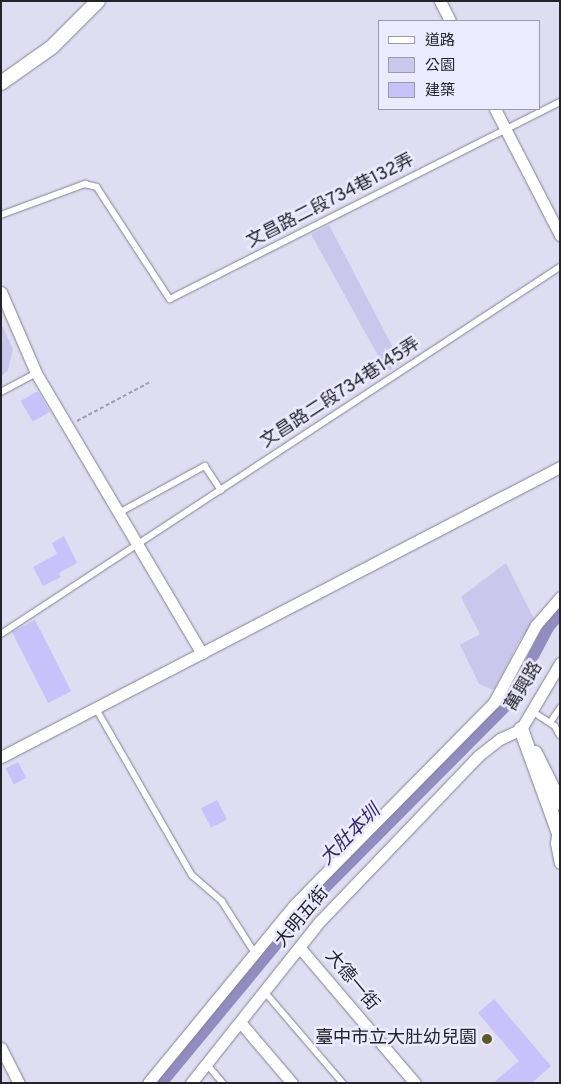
<!DOCTYPE html>
<meta charset="utf-8">
<style>
body{margin:0}
#map{position:relative;width:561px;height:1084px;overflow:hidden;background:#dfddf1;font-family:Overpass,"Noto Sans TC",sans-serif}
div>[style]{position:absolute}
.green>*{inset:0;background:#cac6ec}
.canal>*{height:11px;margin:-5.5px;padding:0 5.5px;transform-origin:5.5px;border-radius:5.5px;background:#938cc0}
.building>*{inset:0;background:#c9c2fa;transform-origin:0 0}
.path>*{height:2px;margin-top:-1px;transform-origin:0;background:repeating-linear-gradient(90deg,#a1a0b0 0 4px,transparent 0 6.5px)}
.roads{filter:drop-shadow(0 0 1px #838193) drop-shadow(0 0 1px #838193)}
.service>*{height:5.5px;margin:-2.75px;padding:0 2.75px;transform-origin:2.75px;border-radius:2.75px;background:#fff}
.minor>*{height:11px;margin:-5.5px;padding:0 5.5px;transform-origin:5.5px;border-radius:5.5px;background:#fff}
.tertiary>*{height:14px;margin:-7px;padding:0 7px;transform-origin:7px;border-radius:7px;background:#fff}
.dots>*{width:14px;height:14px;translate:-50% -50%;box-sizing:border-box;border:2px solid #eceafe;border-radius:50%}
span{translate:-50% -50%;white-space:nowrap;text-align:center;line-height:1.15;-webkit-text-stroke:5px #eceafe;paint-order:stroke}
.street-label{font-size:18px;color:#24232b}
.poi-label{font-size:18px;color:#24232b}
.right{translate:-100% -50%;text-align:right}
.water-label{font-size:19px;color:#372868;font-style:italic}
.frame{position:absolute;inset:0;border:2px solid #24232b;pointer-events:none}
.legend{position:absolute;left:378px;top:20px;width:162px;height:90px;box-sizing:border-box;background:#eceafe;border:1px solid #9c9aaa;margin:0;padding:6px 9px;list-style:none;font-size:15px;color:#24232b}
.legend li{display:flex;align-items:center;gap:10px;height:25px}
.legend b{width:25px;border:1px solid #9c9aaa}
</style>
<div id="map">
<div class="green">
<div style="clip-path:polygon(329px 225px,401px 363px,387px 372px,311px 234px)"></div>
<div style="clip-path:polygon(1px 323px,13px 349px,8px 370px,1px 377px)"></div>
<div style="clip-path:polygon(506px 563px,535px 621px,520px 640px,494px 690px,479px 684px,460px 645px,480px 634px,461px 597px)"></div>
</div>
<div class="canal">
<div style="left:161px;top:1083px;width:240px;rotate:-50.4deg"></div>
<div style="left:314px;top:898px;width:275px;rotate:-45.1deg"></div>
<div style="left:508px;top:703px;width:86px;rotate:-62.2deg"></div>
<div style="left:548px;top:627px;width:18px;rotate:-49deg"></div>
</div>
<div class="building">
<div style="left:38px;top:391px;width:24px;height:20px;rotate:60deg"></div>
<div style="clip-path:polygon(64px 536px,77px 563px,59px 573px,61px 577px,43px 586px,33px 567px,57px 554px,52px 543px)"></div>
<div style="left:35px;top:620px;width:80px;height:26px;rotate:63deg"></div>
<div style="left:18px;top:762px;width:18px;height:14px;rotate:63deg"></div>
<div style="left:217px;top:800px;width:22px;height:18px;rotate:63deg"></div>
<div style="clip-path:polygon(494px 999px,551px 1066px,532px 1083px,493px 1083px,519px 1061px,478px 1013px)"></div>
</div>
<div class="path">
<div style="left:77px;top:421px;width:83px;rotate:-28.1deg"></div>
</div>
<div class="roads">
<div class="service">
<div style="left:1px;top:215px;width:90px;rotate:-20.3deg"></div>
<div style="left:85px;top:184px;width:12px;rotate:14deg"></div>
<div style="left:97px;top:187px;width:134px;rotate:56.9deg"></div>
<div style="left:170px;top:299px;width:437px;rotate:-26.8deg"></div>
<div style="left:1px;top:392px;width:40px;rotate:-28deg"></div>
<div style="left:119px;top:513px;width:98px;rotate:-28.7deg"></div>
<div style="left:205px;top:466px;width:29px;rotate:56deg"></div>
<div style="left:1px;top:634px;width:669px;rotate:-33.29deg"></div>
<div style="left:96px;top:708px;width:193px;rotate:60.1deg"></div>
<div style="left:192px;top:875px;width:40px;rotate:41deg"></div>
<div style="left:222px;top:901px;width:59px;rotate:57.4deg"></div>
<div style="left:532px;top:711px;width:27px;rotate:33deg"></div>
<div style="left:555px;top:726px;width:10px;rotate:61deg"></div>
<div style="left:550px;top:723px;width:18px;rotate:-56deg"></div>
<div style="left:265px;top:992px;width:120px;rotate:49.4deg"></div>
<div style="left:207px;top:1064px;width:25px;rotate:50deg"></div>
</div>
<div class="minor">
<div style="left:440px;top:1px;width:22px;rotate:63deg"></div>
<div style="left:495px;top:109px;width:142px;rotate:62.7deg"></div>
<div style="left:1px;top:292px;width:88px;rotate:66.6deg"></div>
<div style="left:36px;top:373px;width:326px;rotate:59.4deg"></div>
<div style="left:1px;top:757px;width:630px;rotate:-27.42deg"></div>
<div style="left:558px;top:827px;width:16px;rotate:97deg"></div>
<div style="left:556px;top:843px;width:20px;rotate:79deg"></div>
<div style="left:300px;top:948px;width:177px;rotate:49.6deg"></div>
<div style="left:240px;top:1022px;width:80px;rotate:49.6deg"></div>
<div style="left:1px;top:1048px;width:39px;rotate:63deg"></div>
<div style="left:148px;top:1083px;width:232px;rotate:-50.6deg"></div>
<div style="left:295px;top:904px;width:284px;rotate:-45.4deg"></div>
<div style="left:494px;top:702px;width:88px;rotate:-61.4deg"></div>
<div style="left:536px;top:625px;width:37px;rotate:-49deg"></div>
<div style="left:191px;top:1083px;width:207px;rotate:-51.5deg"></div>
<div style="left:320px;top:921px;width:228px;rotate:-46.2deg"></div>
<div style="left:478px;top:756px;width:28px;rotate:-38deg"></div>
<div style="left:500px;top:739px;width:23px;rotate:-25deg"></div>
<div style="left:521px;top:729px;width:77px;rotate:-59.4deg"></div>
</div>
<div class="tertiary">
<div style="left:1px;top:83px;width:62px;rotate:-35.2deg"></div>
<div style="left:52px;top:47px;width:65px;rotate:-45deg"></div>
<div style="left:521px;top:729px;width:114px;rotate:70deg"></div>
<div style="left:535px;top:753px;width:56px;rotate:63.4deg"></div>
</div>
</div>
<div class="dots">
<div style="left:487px;top:1039px;background:#595a28"></div>
</div>
<div class="street-label">
<span style="left:331px;top:202px;rotate:-27deg">文昌路二段734巷132弄</span>
<span style="left:341px;top:394px;rotate:-33deg">文昌路二段734巷145弄</span>
<span style="left:525px;top:687px;rotate:-59deg">萬興路</span>
<span style="left:303px;top:918px;rotate:-50deg">大明五街</span>
<span style="left:351px;top:981px;rotate:50deg">大德一街</span>
</div>
<div class="poi-label">
<span class="right" style="left:477px;top:1039px">臺中市立大肚幼兒園</span>
</div>
<div class="water-label">
<span style="left:351px;top:836px;rotate:-45deg">大肚本圳</span>
</div>
<div class="frame"></div>
<ul class="legend">
<li><b style="height:6px;background:#fff"></b>道路</li>
<li><b style="height:14px;background:#cac6ec"></b>公園</li>
<li><b style="height:14px;background:#c9c2fa"></b>建築</li>
</ul>
</div>
